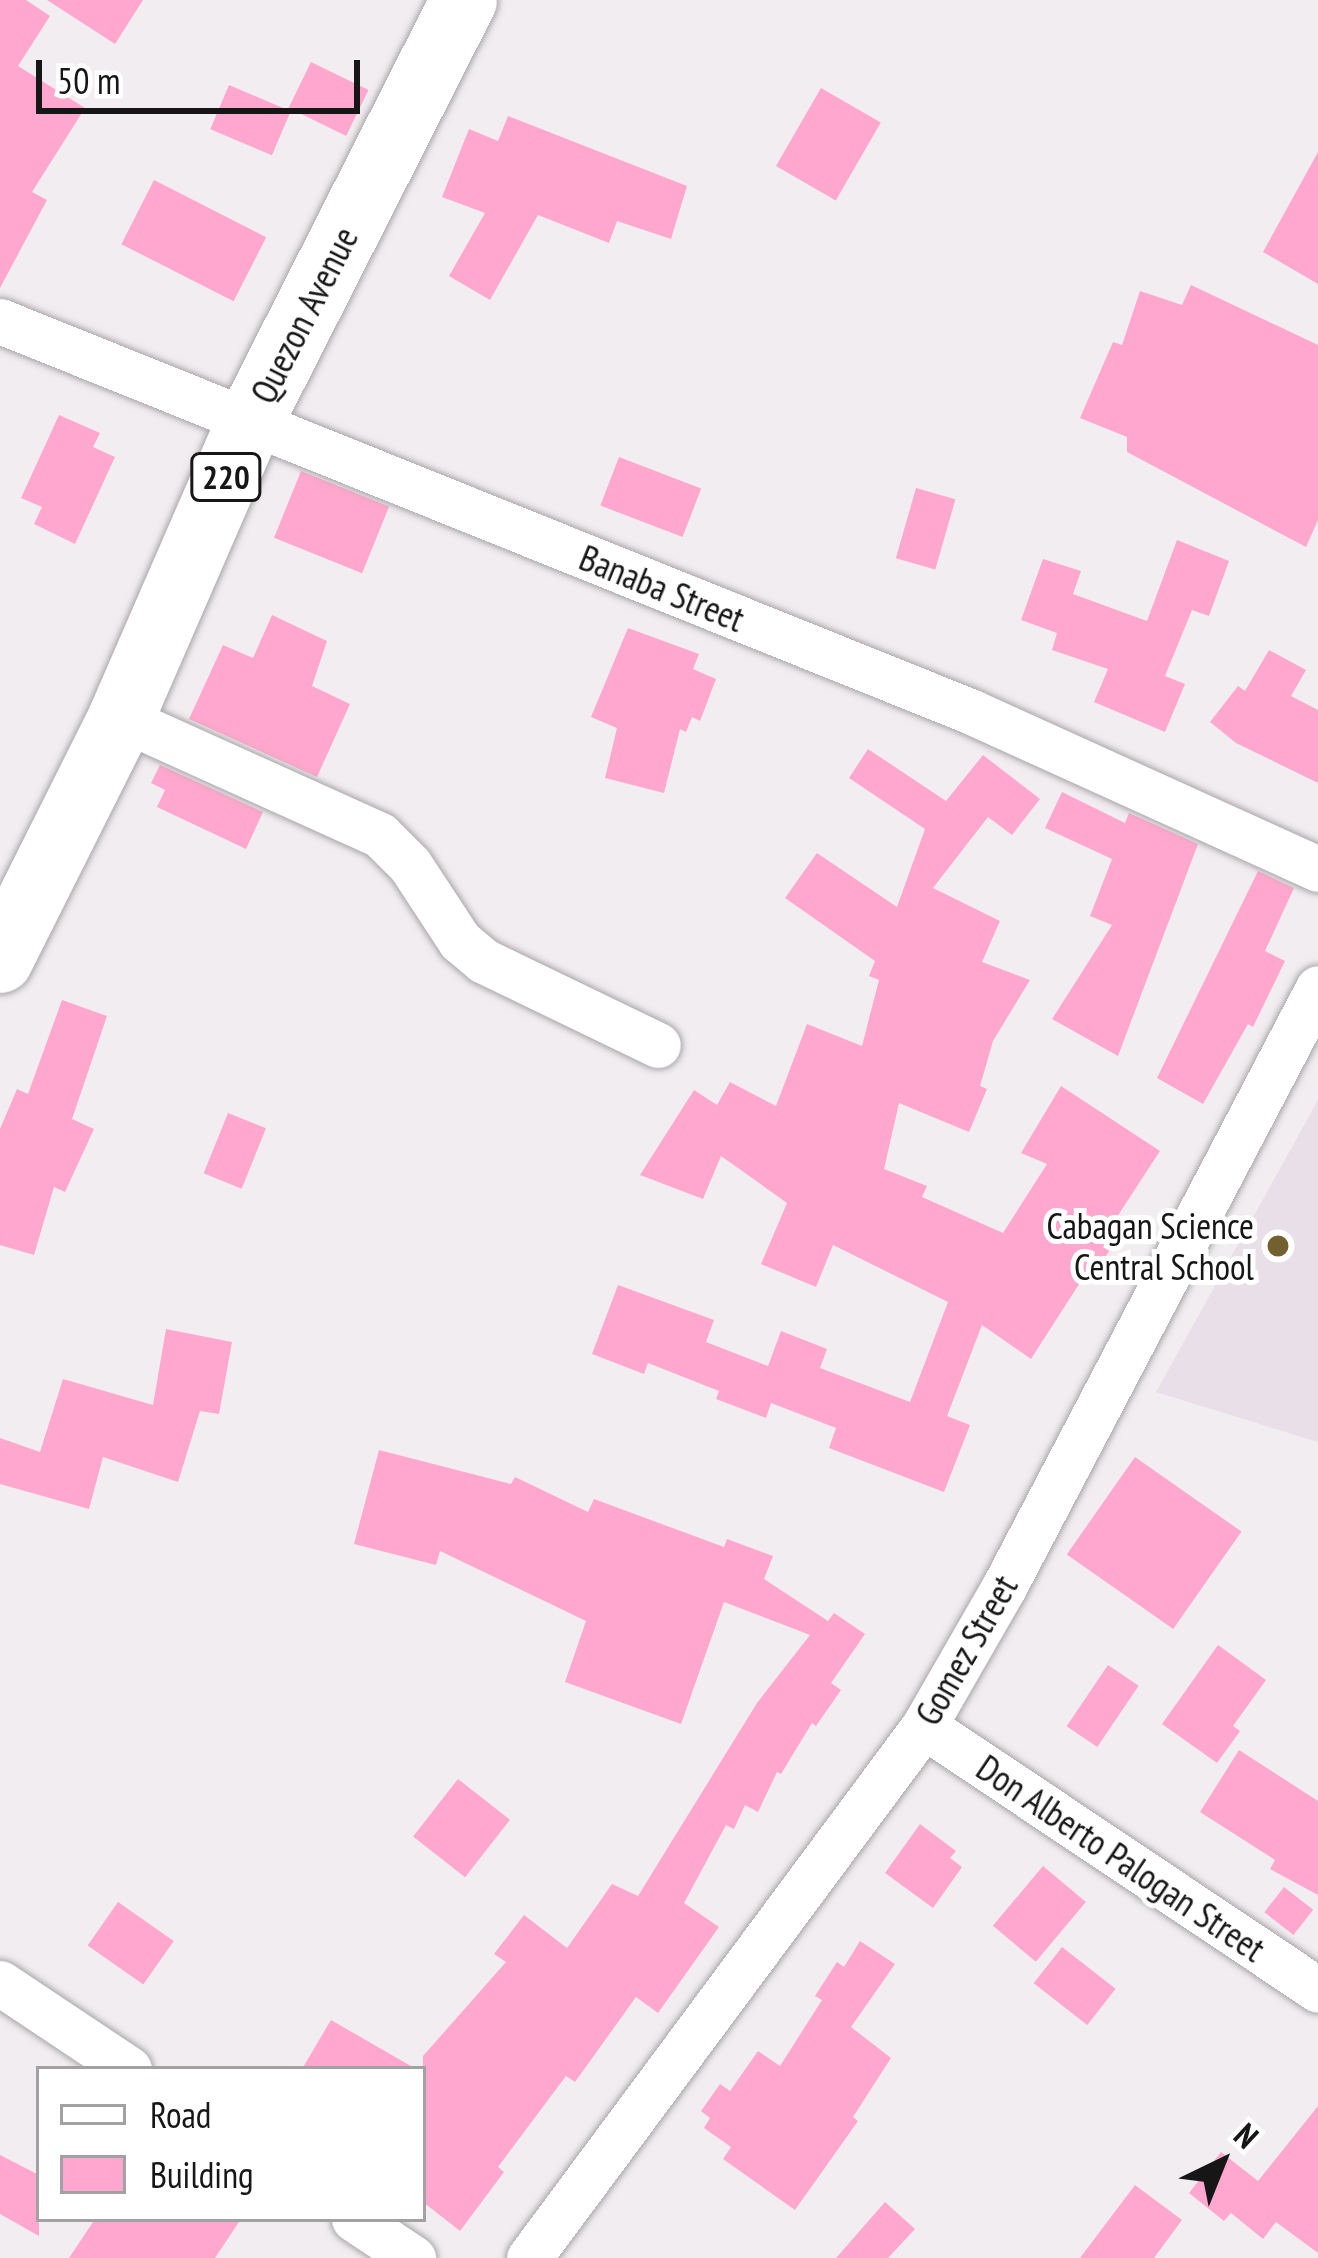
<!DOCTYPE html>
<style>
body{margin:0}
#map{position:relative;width:1318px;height:2258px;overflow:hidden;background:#f1edf0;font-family:"PT Sans Narrow",sans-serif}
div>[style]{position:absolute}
.built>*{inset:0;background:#e9dfe8}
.building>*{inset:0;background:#ffa7ce;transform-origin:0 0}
.roads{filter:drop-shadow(0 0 3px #a9a6a9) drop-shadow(0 0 3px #a9a6a9)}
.street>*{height:45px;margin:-22.5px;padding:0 22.5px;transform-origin:22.5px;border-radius:22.5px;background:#fff}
.primary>*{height:66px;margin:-33px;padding:0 33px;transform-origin:33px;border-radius:33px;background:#fff}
.dots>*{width:33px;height:33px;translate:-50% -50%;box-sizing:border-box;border:6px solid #fff;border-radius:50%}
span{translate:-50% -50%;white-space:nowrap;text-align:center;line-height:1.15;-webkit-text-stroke:10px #fff;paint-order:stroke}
.shield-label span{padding:3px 9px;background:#fff;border:3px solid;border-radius:9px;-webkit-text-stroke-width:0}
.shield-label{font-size:33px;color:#171617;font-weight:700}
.street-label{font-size:36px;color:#171617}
.poi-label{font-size:36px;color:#171617}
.right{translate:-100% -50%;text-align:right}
.legend{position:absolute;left:36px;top:2066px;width:390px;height:156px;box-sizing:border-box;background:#fff;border:3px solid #a2a2a2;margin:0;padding:15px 21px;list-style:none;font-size:36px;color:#171617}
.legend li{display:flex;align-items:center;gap:24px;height:60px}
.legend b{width:60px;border:3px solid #a2a2a2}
.north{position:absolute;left:1162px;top:2102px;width:120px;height:120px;-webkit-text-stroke:9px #fff;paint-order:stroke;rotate:43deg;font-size:33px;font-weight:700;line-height:48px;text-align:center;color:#171617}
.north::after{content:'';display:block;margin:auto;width:42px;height:54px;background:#171617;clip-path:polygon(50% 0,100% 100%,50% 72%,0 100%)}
.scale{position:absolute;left:36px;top:60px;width:324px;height:54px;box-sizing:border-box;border:6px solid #171617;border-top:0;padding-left:15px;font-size:36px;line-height:42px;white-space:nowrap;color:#171617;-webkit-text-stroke:9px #fff;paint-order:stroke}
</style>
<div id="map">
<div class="built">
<div style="clip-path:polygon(1318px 1100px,1318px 1442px,1156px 1392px)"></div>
</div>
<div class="building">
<div style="clip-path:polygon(0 0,26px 0,50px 16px,18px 66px,85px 108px,32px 192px,47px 200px,0 288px)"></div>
<div style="clip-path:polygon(47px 0,143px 0,115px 44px)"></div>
<div style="left:311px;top:62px;width:64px;height:51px;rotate:26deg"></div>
<div style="left:229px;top:85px;width:67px;height:48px;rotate:23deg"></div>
<div style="left:821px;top:88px;width:69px;height:90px;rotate:30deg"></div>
<div style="clip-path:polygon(508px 116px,687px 186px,671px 239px,617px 221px,609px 243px,538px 215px,490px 300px,449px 276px,485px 213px,442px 197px,469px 129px,498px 141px)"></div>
<div style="clip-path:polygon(1318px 152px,1318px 284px,1263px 252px)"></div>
<div style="left:154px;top:180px;width:126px;height:72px;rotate:27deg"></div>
<div style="clip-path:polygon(1191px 285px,1318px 345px,1318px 520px,1306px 547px,1127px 452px,1127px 437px,1080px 418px,1113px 342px,1122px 345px,1140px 291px,1182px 305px)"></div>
<div style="clip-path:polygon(59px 415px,100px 433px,93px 447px,115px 457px,75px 544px,34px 524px,42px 507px,21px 498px)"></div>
<div style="left:619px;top:457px;width:88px;height:52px;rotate:21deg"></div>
<div style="left:301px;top:471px;width:95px;height:72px;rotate:22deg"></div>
<div style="left:916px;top:488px;width:41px;height:73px;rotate:16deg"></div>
<div style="clip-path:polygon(1177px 540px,1229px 561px,1209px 616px,1192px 610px,1165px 676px,1185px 684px,1165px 732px,1094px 702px,1108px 669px,1052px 650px,1057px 633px,1021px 620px,1043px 559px,1081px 571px,1073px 594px,1147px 621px)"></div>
<div style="clip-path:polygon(272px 615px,327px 641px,312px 686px,350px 704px,317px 777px,189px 719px,223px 645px,253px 658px)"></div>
<div style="clip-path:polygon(628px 628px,699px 654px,693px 669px,716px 679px,700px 721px,692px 717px,686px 732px,680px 729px,664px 793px,605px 778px,617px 728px,591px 717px)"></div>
<div style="clip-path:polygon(1269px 650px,1306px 670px,1291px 696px,1318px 710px,1318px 783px,1236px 743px,1210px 722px,1238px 686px,1245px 691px)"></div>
<div style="clip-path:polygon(868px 749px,946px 801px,983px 755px,1040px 799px,1012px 835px,988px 817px,933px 888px,1000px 921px,982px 962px,1030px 980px,993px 1041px,980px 1086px,987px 1089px,969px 1132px,899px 1103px,884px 1169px,927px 1186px,922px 1197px,1003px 1233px,1047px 1164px,1021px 1153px,1061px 1086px,1160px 1151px,1115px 1220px,1125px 1227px,1096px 1271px,1090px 1267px,1031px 1359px,982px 1325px,947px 1416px,970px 1425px,944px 1492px,829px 1448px,836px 1428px,771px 1403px,766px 1418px,716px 1399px,719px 1391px,648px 1363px,644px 1374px,592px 1354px,618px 1285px,714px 1320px,706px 1342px,768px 1366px,781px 1331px,827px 1349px,820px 1368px,910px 1402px,948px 1302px,833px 1245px,816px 1287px,761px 1264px,787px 1203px,721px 1156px,703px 1199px,640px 1175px,694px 1090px,717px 1105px,730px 1082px,776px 1106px,807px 1024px,862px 1046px,879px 980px,869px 976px,875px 961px,785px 898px,817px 853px,897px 907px,925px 829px,849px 778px)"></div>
<div style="clip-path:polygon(160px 765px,263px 812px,246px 849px,157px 807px,165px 790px,151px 783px)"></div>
<div style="clip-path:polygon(1062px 792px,1125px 823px,1129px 813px,1198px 844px,1118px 1056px,1052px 1019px,1112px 925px,1090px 916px,1112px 859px,1045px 828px)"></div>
<div style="clip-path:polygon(1258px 871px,1294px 888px,1265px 951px,1285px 961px,1253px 1027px,1248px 1024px,1203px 1104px,1157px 1078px)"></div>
<div style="clip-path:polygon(62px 1000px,107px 1016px,72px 1119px,94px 1129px,65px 1192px,54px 1187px,34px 1255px,0 1245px,0 1129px,17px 1089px,28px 1094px)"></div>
<div style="left:228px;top:1113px;width:41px;height:65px;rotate:22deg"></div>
<div style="clip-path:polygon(166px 1329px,232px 1342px,219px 1414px,200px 1411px,178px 1482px,103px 1457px,89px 1509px,0 1484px,0 1438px,40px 1452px,63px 1379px,153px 1405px)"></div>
<div style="clip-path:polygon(379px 1450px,511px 1484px,515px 1477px,588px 1512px,594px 1499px,724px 1547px,727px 1539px,773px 1556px,764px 1579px,828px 1621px,834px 1613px,865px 1634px,831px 1683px,841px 1690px,816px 1726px,812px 1723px,781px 1774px,777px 1772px,758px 1812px,745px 1805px,734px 1829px,726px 1825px,684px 1903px,719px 1927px,658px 2013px,636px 1997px,575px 2082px,566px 2076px,498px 2167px,504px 2172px,460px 2231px,423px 2202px,423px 2056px,506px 1962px,494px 1954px,524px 1915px,567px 1948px,612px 1884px,638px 1896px,757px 1703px,810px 1635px,724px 1602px,681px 1724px,565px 1682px,586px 1621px,440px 1551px,436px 1565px,354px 1544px)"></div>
<div style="left:1135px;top:1457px;width:130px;height:119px;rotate:35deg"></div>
<div style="clip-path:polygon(1218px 1645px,1266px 1680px,1233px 1726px,1240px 1731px,1217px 1763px,1162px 1724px)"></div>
<div style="left:1108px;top:1665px;width:37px;height:74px;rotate:34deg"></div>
<div style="clip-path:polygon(1239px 1750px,1318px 1801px,1318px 1895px,1270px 1869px,1275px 1860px,1200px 1812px)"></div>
<div style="left:458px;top:1779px;width:66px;height:73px;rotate:38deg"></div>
<div style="clip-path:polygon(920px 1824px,956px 1851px,950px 1858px,962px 1867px,933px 1908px,885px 1873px)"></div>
<div style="left:1043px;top:1866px;width:56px;height:78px;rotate:40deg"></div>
<div style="left:1284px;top:1887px;width:37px;height:32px;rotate:38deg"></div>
<div style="left:118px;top:1902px;width:68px;height:53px;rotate:35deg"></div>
<div style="clip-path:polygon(860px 1941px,895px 1964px,851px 2027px,891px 2058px,853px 2117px,858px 2121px,795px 2210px,723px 2159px,731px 2147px,704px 2128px,710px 2118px,701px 2111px,720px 2084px,730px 2091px,758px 2051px,780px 2066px,822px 2000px,815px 1996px,837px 1962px,844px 1967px)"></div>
<div style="left:1062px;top:1947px;width:68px;height:46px;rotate:38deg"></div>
<div style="clip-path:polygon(331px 2020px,416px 2069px,302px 2069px)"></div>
<div style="clip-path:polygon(1318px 2106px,1318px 2253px,1276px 2222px,1263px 2239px,1231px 2213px,1224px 2221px,1189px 2193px,1221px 2152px,1258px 2181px)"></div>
<div style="clip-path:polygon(0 2155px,39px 2175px,39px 2236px,0 2214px)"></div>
<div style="clip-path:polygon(1135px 2185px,1182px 2220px,1154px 2258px,1080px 2258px)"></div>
<div style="clip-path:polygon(885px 2202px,915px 2229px,888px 2258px,836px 2258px)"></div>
<div style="clip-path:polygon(95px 2219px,241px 2219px,215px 2258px,69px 2258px)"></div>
</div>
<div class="roads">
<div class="street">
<div style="left:0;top:321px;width:1048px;rotate:21.91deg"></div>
<div style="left:972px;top:712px;width:380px;rotate:24.4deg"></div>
<div style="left:121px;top:718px;width:284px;rotate:24.3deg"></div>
<div style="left:380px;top:835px;width:42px;rotate:45deg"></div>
<div style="left:410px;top:865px;width:91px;rotate:56.7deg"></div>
<div style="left:460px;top:941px;width:31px;rotate:40deg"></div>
<div style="left:484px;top:961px;width:193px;rotate:25.8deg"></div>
<div style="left:924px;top:1726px;width:474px;rotate:33.8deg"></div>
<div style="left:0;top:1983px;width:155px;rotate:33.7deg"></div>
<div style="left:354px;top:2219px;width:71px;rotate:33.5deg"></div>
<div style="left:529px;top:2258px;width:663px;rotate:-53.41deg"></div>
<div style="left:924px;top:1726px;width:160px;rotate:-60.1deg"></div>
<div style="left:1004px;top:1587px;width:676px;rotate:-62.34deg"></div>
</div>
<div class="primary">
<div style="left:0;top:960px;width:271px;rotate:-63.4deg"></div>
<div style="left:121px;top:718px;width:321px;rotate:-66.5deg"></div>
<div style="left:249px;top:424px;width:475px;rotate:-63.1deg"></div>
</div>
</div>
<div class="dots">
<div style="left:1278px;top:1246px;background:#72612f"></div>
</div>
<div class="shield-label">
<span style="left:226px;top:477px">220</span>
</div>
<div class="street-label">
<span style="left:304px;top:315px;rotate:-63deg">Quezon Avenue</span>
<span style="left:662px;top:588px;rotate:22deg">Banaba Street</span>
<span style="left:966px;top:1650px;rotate:-60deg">Gomez Street</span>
<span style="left:1121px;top:1858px;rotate:34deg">Don Alberto Palogan Street</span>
</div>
<div class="poi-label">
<span class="right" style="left:1254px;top:1246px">Cabagan Science<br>Central School</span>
</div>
<ul class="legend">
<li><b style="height:15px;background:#fff"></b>Road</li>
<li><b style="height:33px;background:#ffa7ce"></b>Building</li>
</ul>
<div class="north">N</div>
<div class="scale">50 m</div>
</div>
